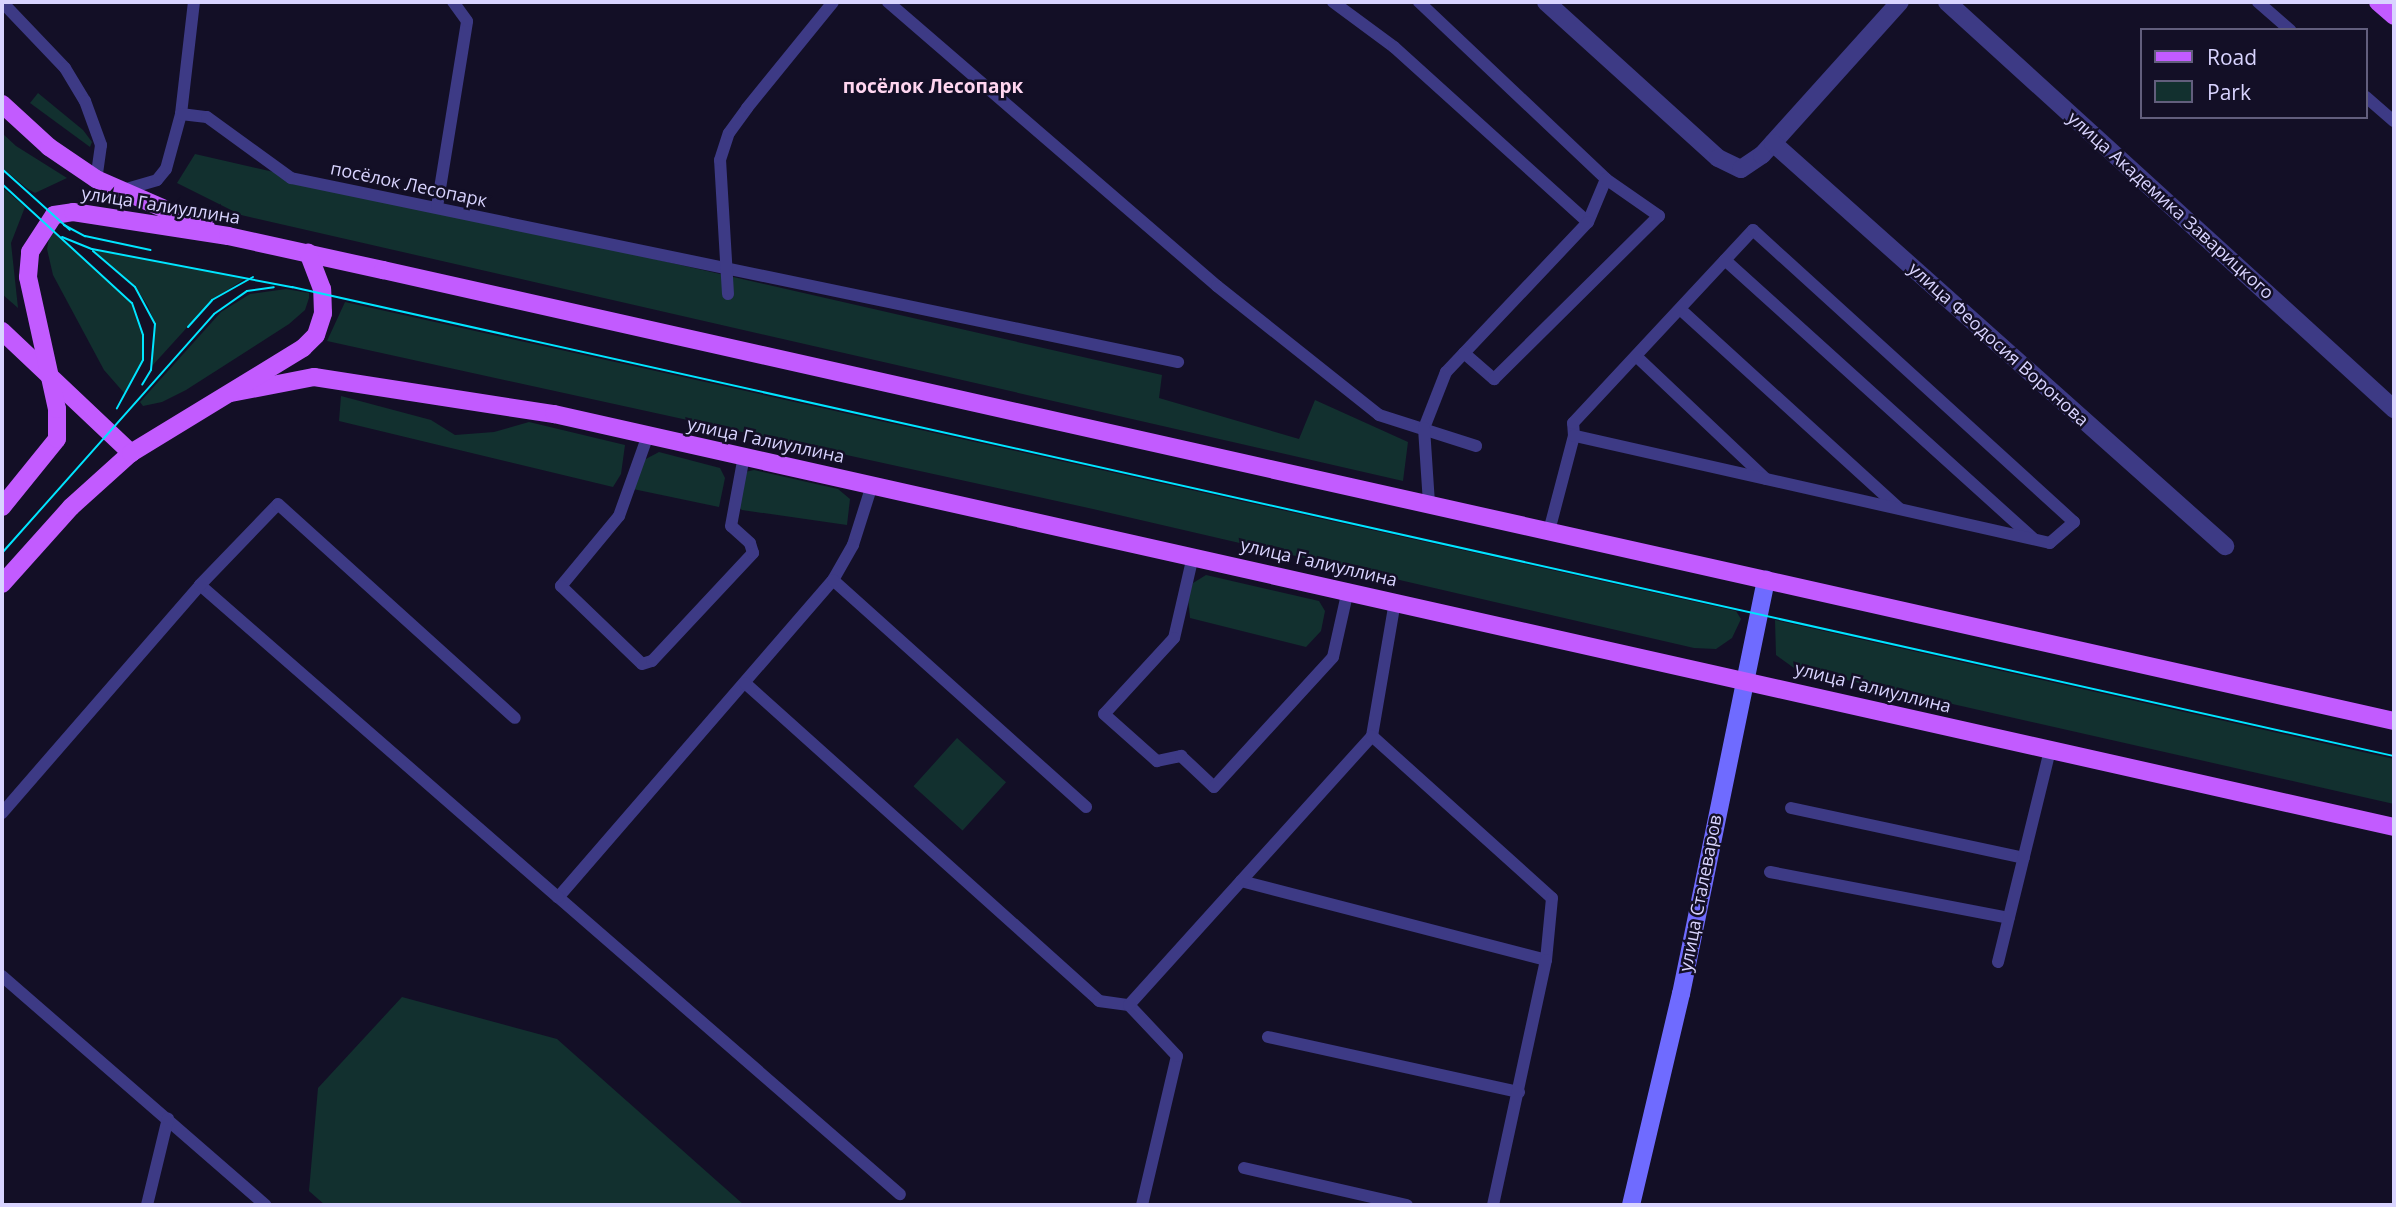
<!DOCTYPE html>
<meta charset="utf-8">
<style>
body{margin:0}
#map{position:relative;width:2396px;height:1207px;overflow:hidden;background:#130f26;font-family:"Open Sans",sans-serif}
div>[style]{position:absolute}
.green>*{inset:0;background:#12302f;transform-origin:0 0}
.lane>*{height:12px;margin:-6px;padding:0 6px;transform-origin:6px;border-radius:6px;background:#3d3a85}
.street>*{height:18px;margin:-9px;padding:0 9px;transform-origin:9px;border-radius:9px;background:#3d3a85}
.secondary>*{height:18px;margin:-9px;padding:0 9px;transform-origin:9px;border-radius:9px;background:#6f6bff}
.primary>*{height:18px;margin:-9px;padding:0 9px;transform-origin:9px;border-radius:9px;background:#c25bff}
.tram>*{height:2px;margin:-1px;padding:0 1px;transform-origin:1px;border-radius:1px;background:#00e5ff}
span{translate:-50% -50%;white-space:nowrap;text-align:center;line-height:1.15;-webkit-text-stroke:5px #130f26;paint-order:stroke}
.street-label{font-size:18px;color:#d9d4ff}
.neighbourhood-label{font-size:19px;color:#ffd6f0;font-weight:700}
.frame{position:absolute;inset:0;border:4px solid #d9d4ff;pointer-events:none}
.legend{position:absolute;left:2140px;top:28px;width:228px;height:91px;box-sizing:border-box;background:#130f26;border:2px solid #625e7d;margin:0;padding:9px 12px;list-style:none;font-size:21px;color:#d9d4ff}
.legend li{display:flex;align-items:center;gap:14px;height:35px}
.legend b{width:35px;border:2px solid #625e7d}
</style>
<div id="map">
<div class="green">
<div style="clip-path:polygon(38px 93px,83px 130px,92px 142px,90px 147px,30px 103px)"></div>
<div style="clip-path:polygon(2px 133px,16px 146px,67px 178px,35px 193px,28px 189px,2px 168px)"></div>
<div style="clip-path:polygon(195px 154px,1162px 375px,1159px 398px,1299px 439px,1315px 400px,1408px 442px,1403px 481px,241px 215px,177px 183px)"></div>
<div style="clip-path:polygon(2px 187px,25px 207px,11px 243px,18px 308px,2px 294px)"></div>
<div style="clip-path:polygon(51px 228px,131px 303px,142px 335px,142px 360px,125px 394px,104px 370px,53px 275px,47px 249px)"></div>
<div style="clip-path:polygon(93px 250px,160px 262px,246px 278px,212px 300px,152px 366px,155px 324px,148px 306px,135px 286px)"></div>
<div style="clip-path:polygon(286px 289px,309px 293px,309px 298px,305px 310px,289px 324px,186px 390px,162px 402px,143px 406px,140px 402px,221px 312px,250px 294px)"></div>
<div style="clip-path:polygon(345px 302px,1736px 611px,1741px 619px,1732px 638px,1716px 649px,1694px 648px,1093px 509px,327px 341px)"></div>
<div style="clip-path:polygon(341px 396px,431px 420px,455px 435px,494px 432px,529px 422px,625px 445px,621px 474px,613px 487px,339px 421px)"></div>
<div style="clip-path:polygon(659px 452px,720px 468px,725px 478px,719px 507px,633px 489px,642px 461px)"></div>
<div style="clip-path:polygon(754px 470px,838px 489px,850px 499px,847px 525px,742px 510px,738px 507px,745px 472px)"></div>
<div style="clip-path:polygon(1206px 575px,1319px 601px,1325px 611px,1321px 631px,1306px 647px,1190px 618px,1188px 598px,1193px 583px)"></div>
<div style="clip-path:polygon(1775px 620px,2394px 759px,2394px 804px,1794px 668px,1776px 655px)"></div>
<div style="left:957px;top:738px;width:66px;height:65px;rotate:42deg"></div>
<div style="clip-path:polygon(402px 997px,557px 1039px,744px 1205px,325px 1205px,309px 1191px,318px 1088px)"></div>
</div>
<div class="lane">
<div style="left:2px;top:2px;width:91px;rotate:46.3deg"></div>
<div style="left:65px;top:68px;width:39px;rotate:59deg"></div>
<div style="left:85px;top:101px;width:47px;rotate:70deg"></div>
<div style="left:101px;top:145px;width:34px;rotate:98deg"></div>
<div style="left:888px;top:2px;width:435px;rotate:40.8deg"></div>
<div style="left:1217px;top:286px;width:207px;rotate:38.5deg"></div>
<div style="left:1379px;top:415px;width:102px;rotate:17.7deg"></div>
<div style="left:1333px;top:2px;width:76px;rotate:36.4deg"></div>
<div style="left:1394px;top:47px;width:261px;rotate:42.1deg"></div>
<div style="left:1419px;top:2px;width:257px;rotate:43.4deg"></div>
<div style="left:1606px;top:179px;width:47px;rotate:112.7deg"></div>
<div style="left:1588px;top:222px;width:207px;rotate:133.4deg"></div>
<div style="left:1446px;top:372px;width:60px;rotate:111.4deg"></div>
<div style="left:1424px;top:428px;width:76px;rotate:86.2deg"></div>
<div style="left:2258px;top:2px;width:43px;rotate:41.2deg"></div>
<div style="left:2366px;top:97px;width:37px;rotate:41deg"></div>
<div style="left:181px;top:114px;width:113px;rotate:-83.4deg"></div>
<div style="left:123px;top:190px;width:35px;rotate:-16deg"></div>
<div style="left:157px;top:180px;width:14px;rotate:-51deg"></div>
<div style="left:166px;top:169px;width:57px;rotate:-74.7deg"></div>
<div style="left:181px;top:114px;width:26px;rotate:7deg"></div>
<div style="left:207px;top:117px;width:104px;rotate:36deg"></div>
<div style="left:291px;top:178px;width:906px;rotate:11.72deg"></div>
<div style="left:437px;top:207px;width:188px;rotate:-80.8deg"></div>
<div style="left:467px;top:21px;width:24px;rotate:-126deg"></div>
<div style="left:1725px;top:260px;width:415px;rotate:42.1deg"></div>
<div style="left:728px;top:294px;width:134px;rotate:-93.4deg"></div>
<div style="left:720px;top:160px;width:28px;rotate:-72deg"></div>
<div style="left:729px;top:133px;width:31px;rotate:-54deg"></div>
<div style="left:747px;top:108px;width:136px;rotate:-50.9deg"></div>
<div style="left:1680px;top:309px;width:296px;rotate:42.3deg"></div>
<div style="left:1464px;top:353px;width:40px;rotate:41deg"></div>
<div style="left:1494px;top:379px;width:232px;rotate:-44.7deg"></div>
<div style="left:1659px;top:216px;width:65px;rotate:-145.1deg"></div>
<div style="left:1636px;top:356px;width:179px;rotate:43.4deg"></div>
<div style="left:648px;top:435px;width:86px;rotate:109.7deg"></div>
<div style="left:619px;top:516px;width:91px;rotate:129.6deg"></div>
<div style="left:561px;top:586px;width:112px;rotate:43.9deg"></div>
<div style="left:642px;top:664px;width:10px;rotate:-17deg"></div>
<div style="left:652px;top:661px;width:148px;rotate:-46.9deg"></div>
<div style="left:753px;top:553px;width:10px;rotate:-107deg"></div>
<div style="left:750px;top:543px;width:25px;rotate:-138deg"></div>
<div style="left:731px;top:526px;width:71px;rotate:-79.5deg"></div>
<div style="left:872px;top:485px;width:63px;rotate:107.6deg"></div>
<div style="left:853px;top:545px;width:40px;rotate:119.7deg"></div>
<div style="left:833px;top:580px;width:420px;rotate:130.9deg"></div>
<div style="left:558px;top:897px;width:453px;rotate:41deg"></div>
<div style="left:1549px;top:531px;width:98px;rotate:-75.3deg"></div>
<div style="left:1574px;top:436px;width:13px;rotate:-94deg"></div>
<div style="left:1573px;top:423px;width:264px;rotate:-47deg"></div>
<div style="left:1753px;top:230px;width:434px;rotate:42.3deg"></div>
<div style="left:2074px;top:522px;width:32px;rotate:139deg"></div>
<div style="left:2050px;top:543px;width:488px;rotate:-167.3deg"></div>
<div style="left:1193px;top:556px;width:84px;rotate:103deg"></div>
<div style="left:1174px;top:638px;width:103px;rotate:132.6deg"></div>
<div style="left:1104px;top:714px;width:71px;rotate:41.6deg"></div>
<div style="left:1157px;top:761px;width:25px;rotate:-12deg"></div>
<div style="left:1181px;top:756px;width:45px;rotate:43.2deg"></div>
<div style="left:1214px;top:787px;width:176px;rotate:-47.5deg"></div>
<div style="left:1333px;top:657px;width:69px;rotate:-77.4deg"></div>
<div style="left:833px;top:580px;width:340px;rotate:41.9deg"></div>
<div style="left:200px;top:585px;width:475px;rotate:41.1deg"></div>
<div style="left:745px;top:683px;width:476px;rotate:41.9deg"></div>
<div style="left:1099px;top:1001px;width:30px;rotate:8deg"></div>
<div style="left:1372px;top:736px;width:137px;rotate:-80.3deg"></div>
<div style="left:1791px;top:808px;width:238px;rotate:12.1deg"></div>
<div style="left:2px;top:813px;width:302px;rotate:-49deg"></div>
<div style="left:200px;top:585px;width:112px;rotate:-46.1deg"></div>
<div style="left:278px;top:504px;width:319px;rotate:42.1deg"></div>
<div style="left:1770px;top:872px;width:243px;rotate:10.9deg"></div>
<div style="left:1241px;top:881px;width:315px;rotate:14.5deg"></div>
<div style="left:1998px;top:962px;width:217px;rotate:-76.2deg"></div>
<div style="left:2px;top:976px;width:349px;rotate:41deg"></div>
<div style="left:1268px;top:1037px;width:257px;rotate:12.4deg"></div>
<div style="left:1244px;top:1168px;width:167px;rotate:12.8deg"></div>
<div style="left:147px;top:1205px;width:89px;rotate:-76.4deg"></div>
<div style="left:1142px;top:1205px;width:153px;rotate:-76.8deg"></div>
<div style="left:1177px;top:1056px;width:70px;rotate:-133.3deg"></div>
<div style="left:1129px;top:1005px;width:363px;rotate:-47.9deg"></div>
<div style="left:1372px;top:736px;width:242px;rotate:42deg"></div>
<div style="left:1552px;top:898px;width:62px;rotate:95.5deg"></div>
<div style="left:1546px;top:960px;width:251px;rotate:102.2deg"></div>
</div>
<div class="street">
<div style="left:1546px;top:2px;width:232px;rotate:42.2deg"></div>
<div style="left:1718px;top:158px;width:25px;rotate:26deg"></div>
<div style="left:1741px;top:169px;width:25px;rotate:-34deg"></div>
<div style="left:1762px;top:155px;width:206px;rotate:-48deg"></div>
<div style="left:1947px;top:2px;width:605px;rotate:42.32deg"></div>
<div style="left:1773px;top:143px;width:606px;rotate:41.72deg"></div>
</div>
<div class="secondary">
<div style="left:1631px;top:1205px;width:217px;rotate:-76.7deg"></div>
<div style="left:1681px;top:994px;width:423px;rotate:-78.4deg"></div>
</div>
<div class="primary">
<div style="left:2378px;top:2px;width:21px;rotate:41deg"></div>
<div style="left:2px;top:104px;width:64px;rotate:42.5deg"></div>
<div style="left:49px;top:147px;width:57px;rotate:34.2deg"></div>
<div style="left:96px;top:179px;width:120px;rotate:23.6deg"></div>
<div style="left:2px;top:331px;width:178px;rotate:43.4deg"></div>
<div style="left:231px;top:393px;width:85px;rotate:-10.9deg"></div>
<div style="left:314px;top:377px;width:243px;rotate:8.8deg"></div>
<div style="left:554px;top:414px;width:1886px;rotate:12.65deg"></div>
<div style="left:2px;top:507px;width:87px;rotate:-51deg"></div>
<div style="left:57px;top:439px;width:30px;rotate:-90deg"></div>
<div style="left:57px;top:409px;width:135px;rotate:-102.4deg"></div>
<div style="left:28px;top:277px;width:25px;rotate:-85deg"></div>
<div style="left:30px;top:252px;width:44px;rotate:-57deg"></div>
<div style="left:54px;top:215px;width:19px;rotate:-9deg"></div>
<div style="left:73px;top:212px;width:157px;rotate:8.8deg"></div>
<div style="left:228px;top:236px;width:159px;rotate:12.4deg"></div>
<div style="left:383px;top:270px;width:2061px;rotate:12.64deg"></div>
<div style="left:2px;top:584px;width:103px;rotate:-48.1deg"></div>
<div style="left:71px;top:507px;width:81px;rotate:-42deg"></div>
<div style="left:131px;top:453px;width:202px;rotate:-31.4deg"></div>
<div style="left:303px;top:348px;width:18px;rotate:-45deg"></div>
<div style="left:316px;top:335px;width:23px;rotate:-72deg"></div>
<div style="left:323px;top:313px;width:24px;rotate:-92deg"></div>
<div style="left:322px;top:289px;width:39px;rotate:-111deg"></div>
</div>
<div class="tram">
<div style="left:2px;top:169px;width:91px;rotate:41.9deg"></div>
<div style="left:2px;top:184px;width:176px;rotate:42.5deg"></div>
<div style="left:132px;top:303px;width:34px;rotate:71deg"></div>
<div style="left:143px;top:335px;width:25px;rotate:90deg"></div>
<div style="left:143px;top:360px;width:55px;rotate:118.4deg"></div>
<div style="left:64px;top:225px;width:24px;rotate:28deg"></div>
<div style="left:85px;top:236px;width:67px;rotate:12deg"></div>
<div style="left:62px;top:237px;width:32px;rotate:22deg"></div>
<div style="left:92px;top:249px;width:204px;rotate:10.8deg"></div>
<div style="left:292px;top:287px;width:2154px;rotate:12.58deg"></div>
<div style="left:93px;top:251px;width:55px;rotate:40.6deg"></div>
<div style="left:135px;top:287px;width:42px;rotate:61.6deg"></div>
<div style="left:155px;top:324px;width:46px;rotate:95deg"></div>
<div style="left:151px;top:370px;width:17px;rotate:121deg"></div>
<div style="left:188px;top:327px;width:36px;rotate:-48deg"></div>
<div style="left:212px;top:300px;width:47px;rotate:-29.3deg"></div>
<div style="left:2px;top:553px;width:319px;rotate:-48.4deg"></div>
<div style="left:214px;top:314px;width:40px;rotate:-34.9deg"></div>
<div style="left:247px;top:291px;width:27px;rotate:-8deg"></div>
</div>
<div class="street-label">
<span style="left:409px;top:184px;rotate:12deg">посёлок Лесопарк</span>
<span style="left:161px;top:205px;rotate:9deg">улица Галиуллина</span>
<span style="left:2171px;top:205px;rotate:42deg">улица Академика Заварицкого</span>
<span style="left:1999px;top:344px;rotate:42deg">улица Феодосия Воронова</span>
<span style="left:766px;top:440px;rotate:12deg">улица Галиуллина</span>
<span style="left:1319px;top:562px;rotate:13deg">улица Галиуллина</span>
<span style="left:1873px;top:687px;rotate:14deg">улица Галиуллина</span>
<span style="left:1700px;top:893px;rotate:-79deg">улица Сталеваров</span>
</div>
<div class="neighbourhood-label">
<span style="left:933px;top:87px">посёлок Лесопарк</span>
</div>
<div class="frame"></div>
<ul class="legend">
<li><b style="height:9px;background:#c25bff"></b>Road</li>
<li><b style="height:19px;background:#12302f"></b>Park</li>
</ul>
</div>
